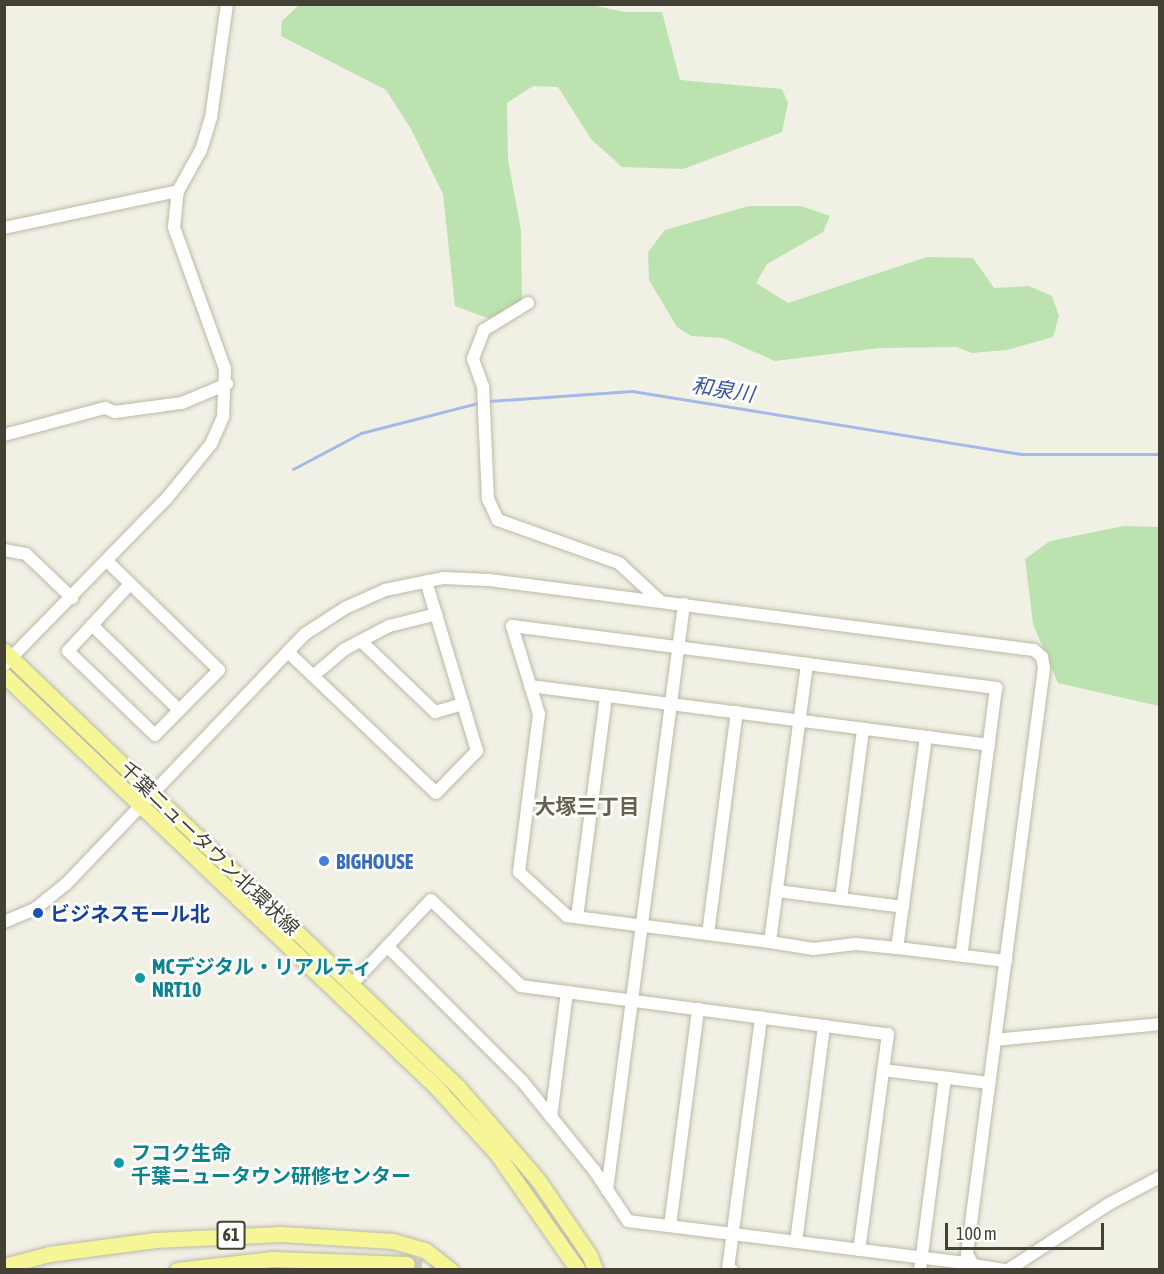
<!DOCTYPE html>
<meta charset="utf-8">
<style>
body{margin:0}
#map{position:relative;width:1164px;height:1274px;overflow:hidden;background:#f1f0e4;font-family:"Asap Condensed","Noto Sans JP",sans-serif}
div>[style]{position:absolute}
.green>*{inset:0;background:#bce2af}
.stream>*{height:3px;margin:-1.5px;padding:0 1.5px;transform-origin:1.5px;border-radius:1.5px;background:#a4b9ea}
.major-tunnel>*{height:15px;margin-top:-7.5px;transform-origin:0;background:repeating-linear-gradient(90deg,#cecdc1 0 15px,transparent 0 23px)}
.roads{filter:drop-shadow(0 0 2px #bbbaa7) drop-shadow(0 0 2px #bbbaa7)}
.minor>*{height:12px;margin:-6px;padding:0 6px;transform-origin:6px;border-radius:6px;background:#fff}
.major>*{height:15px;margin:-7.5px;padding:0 7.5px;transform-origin:7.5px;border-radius:7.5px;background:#f6f697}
.dots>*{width:16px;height:16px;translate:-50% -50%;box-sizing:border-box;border:3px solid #fff;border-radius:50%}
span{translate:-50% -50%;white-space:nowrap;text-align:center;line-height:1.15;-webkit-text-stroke:5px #fff;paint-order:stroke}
.shield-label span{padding:2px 4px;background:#fff;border:2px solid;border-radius:4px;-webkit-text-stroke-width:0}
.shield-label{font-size:18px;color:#424134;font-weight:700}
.street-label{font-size:20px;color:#424134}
.shop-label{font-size:20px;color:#366cbe;font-weight:700}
.left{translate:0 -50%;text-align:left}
.transit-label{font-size:20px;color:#164399;font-weight:700}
.culture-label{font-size:20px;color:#0d838f;font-weight:700}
.water-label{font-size:21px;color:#3656a5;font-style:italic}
.neighbourhood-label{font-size:21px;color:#64614c;font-weight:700}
.frame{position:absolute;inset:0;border:6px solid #424134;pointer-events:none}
.scale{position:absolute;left:945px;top:1223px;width:159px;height:27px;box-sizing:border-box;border:3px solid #424134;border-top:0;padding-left:8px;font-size:18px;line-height:21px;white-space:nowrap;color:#424134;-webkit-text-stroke:4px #fff;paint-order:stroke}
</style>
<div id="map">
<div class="green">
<div style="clip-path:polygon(586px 4px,625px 12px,662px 12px,680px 80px,782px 89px,788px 103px,782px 132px,683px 169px,622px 167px,591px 139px,558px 87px,533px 86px,507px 103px,508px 160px,521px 230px,522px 305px,490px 319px,455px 306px,443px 194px,411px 129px,386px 90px,281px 36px,282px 21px,299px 5px)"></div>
<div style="clip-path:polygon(749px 206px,801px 206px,830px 216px,823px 232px,767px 264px,756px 283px,788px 303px,927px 257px,973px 258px,994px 288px,1029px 286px,1052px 296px,1059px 316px,1053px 337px,1007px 350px,972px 353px,957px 347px,879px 348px,775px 361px,723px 338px,691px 336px,677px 327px,649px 280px,648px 252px,665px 230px)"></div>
<div style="clip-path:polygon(1124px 526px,1159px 527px,1159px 706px,1058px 683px,1033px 624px,1025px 559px,1050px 541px)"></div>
</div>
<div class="stream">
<div style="left:488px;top:401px;width:144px;rotate:-4deg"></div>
<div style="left:632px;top:391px;width:396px;rotate:9.2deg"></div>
<div style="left:1023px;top:454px;width:137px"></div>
<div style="left:293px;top:469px;width:77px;rotate:-27.9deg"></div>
<div style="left:361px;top:433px;width:125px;rotate:-14.4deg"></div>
</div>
<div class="major-tunnel">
<div style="left:407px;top:1264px;width:37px;rotate:9deg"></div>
</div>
<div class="roads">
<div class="minor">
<div style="left:4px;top:228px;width:178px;rotate:-12deg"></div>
<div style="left:528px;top:303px;width:52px;rotate:148.5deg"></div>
<div style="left:484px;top:330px;width:31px;rotate:111deg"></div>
<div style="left:473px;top:359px;width:29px;rotate:70deg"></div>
<div style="left:483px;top:386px;width:113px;rotate:87.5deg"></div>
<div style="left:488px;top:499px;width:23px;rotate:65deg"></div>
<div style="left:498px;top:520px;width:128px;rotate:19.6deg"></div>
<div style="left:619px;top:563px;width:56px;rotate:42.8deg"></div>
<div style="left:4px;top:435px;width:105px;rotate:-15deg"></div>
<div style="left:105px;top:408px;width:11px;rotate:22deg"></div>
<div style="left:115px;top:412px;width:68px;rotate:-7.7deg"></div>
<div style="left:182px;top:403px;width:49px;rotate:-22.9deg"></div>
<div style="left:4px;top:550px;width:22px;rotate:10deg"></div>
<div style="left:26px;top:554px;width:64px;rotate:43.7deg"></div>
<div style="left:108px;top:562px;width:155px;rotate:44.2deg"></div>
<div style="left:219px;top:670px;width:91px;rotate:134.6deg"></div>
<div style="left:155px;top:735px;width:121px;rotate:-136deg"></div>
<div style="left:68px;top:651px;width:91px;rotate:-47.2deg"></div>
<div style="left:92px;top:625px;width:122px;rotate:44.3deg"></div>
<div style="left:361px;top:641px;width:103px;rotate:43.8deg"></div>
<div style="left:435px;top:712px;width:29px;rotate:-16deg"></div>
<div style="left:288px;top:652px;width:204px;rotate:43.6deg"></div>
<div style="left:436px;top:793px;width:59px;rotate:-45.7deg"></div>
<div style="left:477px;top:751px;width:177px;rotate:-106.7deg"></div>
<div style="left:807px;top:664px;width:280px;rotate:97.6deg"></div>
<div style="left:770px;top:942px;width:205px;rotate:-172.7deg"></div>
<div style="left:567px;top:916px;width:65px;rotate:-137.5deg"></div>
<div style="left:519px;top:872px;width:159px;rotate:-82.8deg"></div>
<div style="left:539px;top:714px;width:92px;rotate:-107.1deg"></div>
<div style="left:512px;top:626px;width:297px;rotate:7.3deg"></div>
<div style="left:807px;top:664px;width:191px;rotate:7.2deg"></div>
<div style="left:996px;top:688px;width:270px;rotate:97.4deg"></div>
<div style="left:4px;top:665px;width:233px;rotate:-45.7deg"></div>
<div style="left:167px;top:498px;width:70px;rotate:-50.8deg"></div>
<div style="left:211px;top:444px;width:30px;rotate:-66deg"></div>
<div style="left:223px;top:417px;width:48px;rotate:-87.6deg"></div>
<div style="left:225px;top:369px;width:151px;rotate:-109.8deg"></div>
<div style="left:174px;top:227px;width:36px;rotate:-84deg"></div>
<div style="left:178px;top:191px;width:47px;rotate:-60.7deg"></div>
<div style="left:201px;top:150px;width:34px;rotate:-73deg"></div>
<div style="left:211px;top:118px;width:115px;rotate:-82deg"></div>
<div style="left:313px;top:676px;width:42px;rotate:-40.2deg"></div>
<div style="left:345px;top:649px;width:50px;rotate:-27.6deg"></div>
<div style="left:389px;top:626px;width:49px;rotate:-14deg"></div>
<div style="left:530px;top:686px;width:463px;rotate:7.3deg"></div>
<div style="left:926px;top:737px;width:213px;rotate:97.8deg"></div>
<div style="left:897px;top:948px;width:110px;rotate:6.8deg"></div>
<div style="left:777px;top:891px;width:127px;rotate:7.2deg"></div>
<div style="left:841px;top:899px;width:171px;rotate:-82.6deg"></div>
<div style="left:577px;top:917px;width:223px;rotate:-82.5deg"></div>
<div style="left:4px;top:922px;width:34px;rotate:-23deg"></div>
<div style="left:35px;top:909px;width:40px;rotate:-39deg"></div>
<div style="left:66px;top:884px;width:346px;rotate:-46.3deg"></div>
<div style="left:305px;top:634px;width:48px;rotate:-33deg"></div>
<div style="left:345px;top:608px;width:44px;rotate:-24.2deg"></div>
<div style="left:385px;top:590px;width:59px;rotate:-11.7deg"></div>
<div style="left:443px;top:578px;width:46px;rotate:2.5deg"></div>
<div style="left:489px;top:580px;width:549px;rotate:7.32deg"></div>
<div style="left:1034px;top:650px;width:11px;rotate:41deg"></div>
<div style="left:1042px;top:657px;width:11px;rotate:80deg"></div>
<div style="left:1044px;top:668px;width:591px;rotate:97.49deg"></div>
<div style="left:967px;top:1254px;width:13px;rotate:61deg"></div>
<div style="left:973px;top:1265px;width:30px;rotate:9deg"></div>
<div style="left:708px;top:934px;width:224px;rotate:-82.6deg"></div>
<div style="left:770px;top:942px;width:44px;rotate:9.2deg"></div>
<div style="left:813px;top:949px;width:43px;rotate:-6.6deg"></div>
<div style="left:856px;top:944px;width:41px;rotate:5.6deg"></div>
<div style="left:387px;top:946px;width:192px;rotate:45deg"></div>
<div style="left:523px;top:1082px;width:113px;rotate:51.1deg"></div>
<div style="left:594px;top:1170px;width:61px;rotate:56.3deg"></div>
<div style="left:628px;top:1221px;width:338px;rotate:7.1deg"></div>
<div style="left:963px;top:1263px;width:6px;rotate:-18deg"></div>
<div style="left:352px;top:984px;width:115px;rotate:-46.8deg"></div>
<div style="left:431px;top:900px;width:124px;rotate:43.7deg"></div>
<div style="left:521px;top:986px;width:370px;rotate:7.5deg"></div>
<div style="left:888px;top:1034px;width:218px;rotate:97.6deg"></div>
<div style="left:995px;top:1040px;width:166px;rotate:-5.5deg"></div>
<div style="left:883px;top:1070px;width:107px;rotate:7deg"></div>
<div style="left:551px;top:1117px;width:126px;rotate:-82.7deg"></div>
<div style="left:607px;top:1190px;width:591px;rotate:-82.51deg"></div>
<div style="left:670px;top:1226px;width:219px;rotate:-82.6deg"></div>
<div style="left:796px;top:1242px;width:218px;rotate:-82.6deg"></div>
<div style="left:732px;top:1270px;width:4px;rotate:-166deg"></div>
<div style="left:728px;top:1269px;width:254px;rotate:-82.5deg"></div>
<div style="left:920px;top:1270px;width:194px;rotate:-82.6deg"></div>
<div style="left:1008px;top:1270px;width:121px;rotate:-33.2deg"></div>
<div style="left:1109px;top:1204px;width:58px;rotate:-27.9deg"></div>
</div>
<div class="major">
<div style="left:4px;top:651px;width:629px;rotate:43.84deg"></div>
<div style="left:458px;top:1087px;width:123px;rotate:49.3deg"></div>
<div style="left:538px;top:1180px;width:92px;rotate:55.6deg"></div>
<div style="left:590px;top:1256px;width:15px;rotate:70deg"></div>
<div style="left:4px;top:675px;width:596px;rotate:43.64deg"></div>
<div style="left:435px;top:1086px;width:92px;rotate:47.6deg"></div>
<div style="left:497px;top:1154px;width:141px;rotate:55.1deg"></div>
<div style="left:4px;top:1266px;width:47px;rotate:-14.9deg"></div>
<div style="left:49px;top:1254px;width:107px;rotate:-7.5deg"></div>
<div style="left:155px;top:1240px;width:126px;rotate:-2.7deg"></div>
<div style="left:281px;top:1234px;width:112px;rotate:3.6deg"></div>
<div style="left:393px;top:1241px;width:33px;rotate:16deg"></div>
<div style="left:425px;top:1250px;width:33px;rotate:38deg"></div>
<div style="left:177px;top:1270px;width:96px;rotate:-6.6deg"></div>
<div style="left:272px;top:1259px;width:135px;rotate:2.1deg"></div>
</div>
</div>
<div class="dots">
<div style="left:324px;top:861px;background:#3f7fe0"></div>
<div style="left:38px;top:913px;background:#1a4fb4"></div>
<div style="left:140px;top:978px;background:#0f9aa8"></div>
<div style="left:119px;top:1163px;background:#0f9aa8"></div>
</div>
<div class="shield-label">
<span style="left:231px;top:1235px">61</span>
</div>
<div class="street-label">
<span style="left:210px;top:848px;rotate:44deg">千葉ニュータウン北環状線</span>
</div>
<div class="shop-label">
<span class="left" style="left:336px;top:861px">BIGHOUSE</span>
</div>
<div class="transit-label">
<span class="left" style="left:50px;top:913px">ビジネスモール北</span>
</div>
<div class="culture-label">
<span class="left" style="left:152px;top:978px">MCデジタル・リアルティ<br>NRT10</span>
<span class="left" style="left:131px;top:1164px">フコク生命<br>千葉ニュータウン研修センター</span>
</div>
<div class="water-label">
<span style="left:723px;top:389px;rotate:9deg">和泉川</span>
</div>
<div class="neighbourhood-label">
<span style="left:587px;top:806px">大塚三丁目</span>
</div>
<div class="frame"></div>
<div class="scale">100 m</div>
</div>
